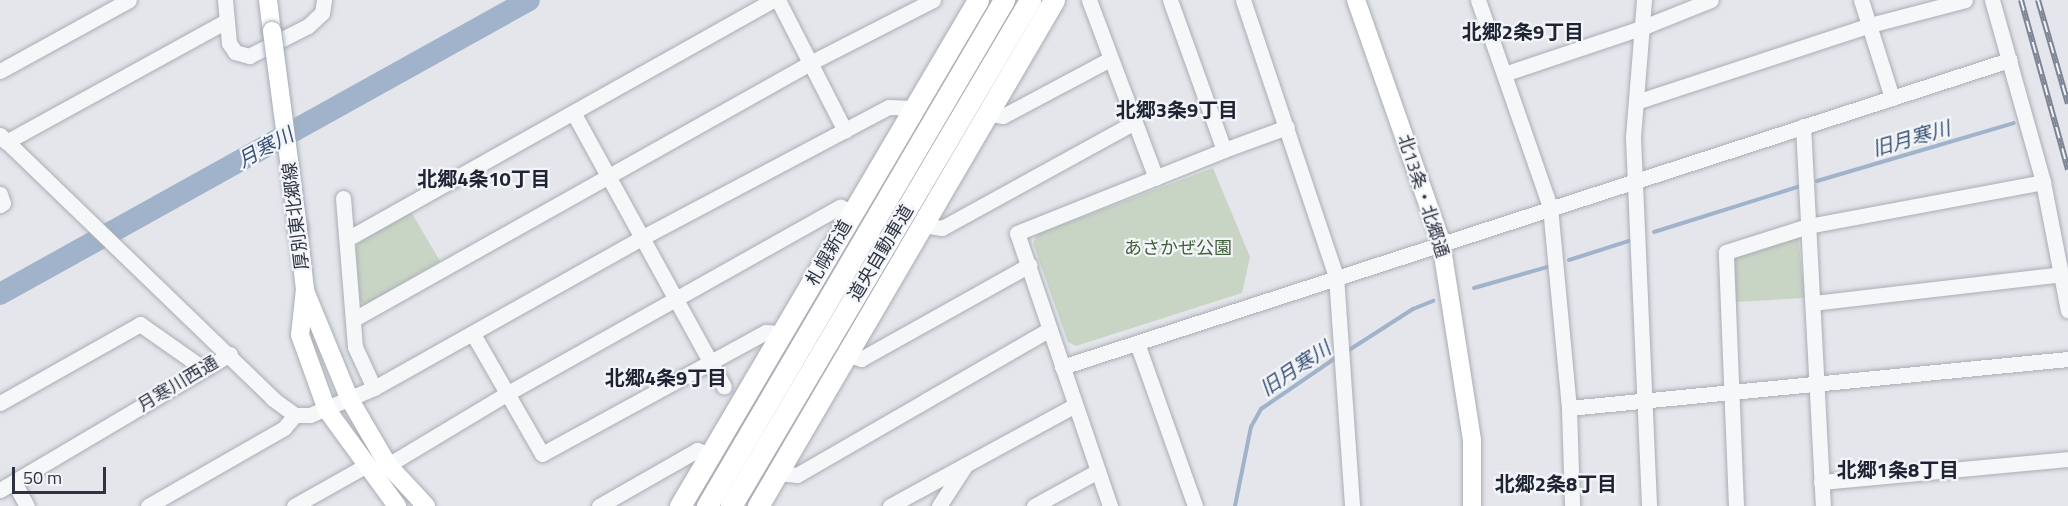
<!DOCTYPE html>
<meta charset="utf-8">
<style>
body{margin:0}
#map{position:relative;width:2068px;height:506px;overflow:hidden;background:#e4e6eb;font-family:"Titillium Web","Noto Sans JP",sans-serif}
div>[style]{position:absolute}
.green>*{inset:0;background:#c8d5c5}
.stream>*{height:4px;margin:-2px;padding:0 2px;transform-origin:2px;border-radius:2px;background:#a0b3ca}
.river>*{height:22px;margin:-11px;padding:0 11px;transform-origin:11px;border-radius:11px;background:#a0b3ca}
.roads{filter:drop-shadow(0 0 2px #a9adb5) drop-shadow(0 0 2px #a9adb5)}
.minor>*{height:15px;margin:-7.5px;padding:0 7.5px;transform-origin:7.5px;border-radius:7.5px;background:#f6f7f9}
.major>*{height:18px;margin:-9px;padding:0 9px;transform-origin:9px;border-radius:9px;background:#fff}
.highway>*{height:21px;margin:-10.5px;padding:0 10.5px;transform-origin:10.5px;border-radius:10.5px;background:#fff}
.rail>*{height:6px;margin-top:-3px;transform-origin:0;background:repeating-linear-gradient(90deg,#f3f5f8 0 11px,#7d8594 0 22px);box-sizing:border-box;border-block:2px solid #7d8594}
.bridges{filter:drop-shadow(0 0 2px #a3aab7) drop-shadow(0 0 2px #a3aab7)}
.major-bridge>*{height:18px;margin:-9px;padding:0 9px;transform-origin:9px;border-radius:9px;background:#fff}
span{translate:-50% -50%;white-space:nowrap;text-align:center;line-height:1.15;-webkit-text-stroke:4.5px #f3f5f8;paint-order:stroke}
.street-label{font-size:18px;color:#2c3343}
.park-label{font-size:18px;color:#3f5e39}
.neighbourhood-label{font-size:20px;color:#1e2434;font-weight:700}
.water-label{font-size:20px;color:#375176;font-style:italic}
.scale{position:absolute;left:12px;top:467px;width:94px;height:27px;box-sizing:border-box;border:3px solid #2c3343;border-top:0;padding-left:8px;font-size:18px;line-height:21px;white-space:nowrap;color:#2c3343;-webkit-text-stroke:4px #f3f5f8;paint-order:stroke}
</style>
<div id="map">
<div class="green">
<div style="clip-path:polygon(1213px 168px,1250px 257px,1242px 293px,1076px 346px,1068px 342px,1033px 243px,1037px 234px)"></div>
<div style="clip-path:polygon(411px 212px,440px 261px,366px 305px,360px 301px,356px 248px,360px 242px)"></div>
<div style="clip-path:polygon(1798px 237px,1805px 298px,1735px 302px,1733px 261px,1737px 255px)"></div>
</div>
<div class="stream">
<div style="left:1817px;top:181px;width:205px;rotate:-16.4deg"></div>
<div style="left:1654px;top:232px;width:154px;rotate:-17.4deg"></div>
<div style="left:1569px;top:260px;width:63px;rotate:-17.6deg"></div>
<div style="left:1474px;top:288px;width:76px;rotate:-16deg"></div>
<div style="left:1346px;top:352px;width:80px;rotate:-32.7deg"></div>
<div style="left:1413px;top:309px;width:22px;rotate:-22deg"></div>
<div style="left:1235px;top:506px;width:81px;rotate:-78.6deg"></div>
<div style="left:1251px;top:427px;width:21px;rotate:-61deg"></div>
<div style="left:1261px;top:409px;width:92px;rotate:-34.4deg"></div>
</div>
<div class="river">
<div style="left:0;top:294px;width:605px;rotate:-29.06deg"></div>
</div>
<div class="roads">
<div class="minor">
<div style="left:225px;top:0;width:43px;rotate:84.7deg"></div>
<div style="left:229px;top:43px;width:11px;rotate:56deg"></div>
<div style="left:235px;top:52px;width:15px;rotate:16deg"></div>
<div style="left:249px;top:56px;width:66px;rotate:-27deg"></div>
<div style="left:308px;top:26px;width:19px;rotate:-43deg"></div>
<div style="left:322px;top:13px;width:13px;rotate:-81deg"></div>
<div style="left:778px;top:0;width:147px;rotate:62.9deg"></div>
<div style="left:1089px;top:0;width:190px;rotate:69.4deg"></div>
<div style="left:1170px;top:0;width:159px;rotate:70.2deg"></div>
<div style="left:1224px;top:150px;width:67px;rotate:-20.1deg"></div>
<div style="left:1243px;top:0;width:291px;rotate:71.4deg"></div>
<div style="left:1336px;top:276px;width:231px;rotate:86deg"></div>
<div style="left:1478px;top:0;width:219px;rotate:70.8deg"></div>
<div style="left:1550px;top:207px;width:202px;rotate:84.6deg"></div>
<div style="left:1569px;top:408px;width:98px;rotate:88.2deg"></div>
<div style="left:1644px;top:0;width:138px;rotate:94.6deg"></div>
<div style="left:1633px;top:138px;width:368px;rotate:87.5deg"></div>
<div style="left:1861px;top:0;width:103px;rotate:72.4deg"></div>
<div style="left:1992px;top:0;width:189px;rotate:74.3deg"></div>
<div style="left:2043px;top:182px;width:131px;rotate:79deg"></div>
<div style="left:0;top:71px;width:147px;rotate:-28.8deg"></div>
<div style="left:1504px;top:74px;width:145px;rotate:-18.6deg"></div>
<div style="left:1641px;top:28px;width:75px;rotate:-21.8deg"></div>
<div style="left:1636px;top:102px;width:246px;rotate:-18.2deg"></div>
<div style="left:1870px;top:25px;width:98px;rotate:-14.7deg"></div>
<div style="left:987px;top:113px;width:16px;rotate:11deg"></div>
<div style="left:1003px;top:116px;width:121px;rotate:-28deg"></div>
<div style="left:574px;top:114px;width:311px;rotate:61.2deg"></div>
<div style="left:1803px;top:126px;width:381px;rotate:87deg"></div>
<div style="left:0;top:135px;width:380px;rotate:44deg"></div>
<div style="left:273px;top:399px;width:27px;rotate:36deg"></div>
<div style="left:295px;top:415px;width:15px"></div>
<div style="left:310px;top:415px;width:69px;rotate:-22.9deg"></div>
<div style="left:374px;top:388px;width:308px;rotate:-29.3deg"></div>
<div style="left:643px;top:237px;width:278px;rotate:-27.9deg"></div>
<div style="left:889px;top:107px;width:25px;rotate:2deg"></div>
<div style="left:6px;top:142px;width:251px;rotate:-28.8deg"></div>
<div style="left:0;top:194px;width:9px;rotate:72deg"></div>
<div style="left:3px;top:203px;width:4px;rotate:146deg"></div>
<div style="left:343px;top:198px;width:149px;rotate:85.4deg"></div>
<div style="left:355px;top:347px;width:45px;rotate:65.1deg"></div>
<div style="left:923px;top:225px;width:19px;rotate:9deg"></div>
<div style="left:942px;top:228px;width:220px;rotate:-28.8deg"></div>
<div style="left:347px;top:239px;width:488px;rotate:-29.3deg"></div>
<div style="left:1813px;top:303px;width:251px;rotate:-6.6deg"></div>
<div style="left:354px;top:319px;width:525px;rotate:-29.3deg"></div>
<div style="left:812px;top:62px;width:136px;rotate:-27.1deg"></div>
<div style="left:473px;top:334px;width:138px;rotate:60.1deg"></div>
<div style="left:542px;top:454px;width:255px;rotate:-28.6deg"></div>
<div style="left:766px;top:332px;width:16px;rotate:4deg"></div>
<div style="left:1137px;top:343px;width:173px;rotate:70.4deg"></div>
<div style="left:846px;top:354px;width:16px;rotate:18deg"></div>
<div style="left:861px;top:359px;width:193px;rotate:-29.2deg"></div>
<div style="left:1062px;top:367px;width:996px;rotate:-17.96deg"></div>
<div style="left:0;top:403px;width:161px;rotate:-29.4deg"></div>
<div style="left:140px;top:324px;width:78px;rotate:35.1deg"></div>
<div style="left:1569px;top:408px;width:501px;rotate:-5.61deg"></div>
<div style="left:388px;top:465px;width:140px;rotate:-31deg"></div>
<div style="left:508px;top:393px;width:381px;rotate:-29.3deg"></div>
<div style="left:840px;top:207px;width:14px;rotate:21deg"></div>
<div style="left:778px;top:473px;width:19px;rotate:6deg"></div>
<div style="left:797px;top:475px;width:292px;rotate:-30deg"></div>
<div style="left:14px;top:482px;width:27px;rotate:62deg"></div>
<div style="left:1821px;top:482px;width:248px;rotate:-5.3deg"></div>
<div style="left:0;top:490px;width:267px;rotate:-30.6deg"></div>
<div style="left:148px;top:506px;width:157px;rotate:-29.8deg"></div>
<div style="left:284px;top:428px;width:17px;rotate:-50deg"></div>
<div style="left:294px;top:506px;width:81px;rotate:-29.4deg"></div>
<div style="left:599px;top:506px;width:113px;rotate:-29.7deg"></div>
<div style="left:697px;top:450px;width:15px;rotate:20deg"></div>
<div style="left:890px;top:506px;width:211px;rotate:-28.6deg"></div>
<div style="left:939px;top:506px;width:48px;rotate:-57deg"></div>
<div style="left:1034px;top:506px;width:73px;rotate:-28.7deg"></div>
<div style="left:1110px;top:506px;width:288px;rotate:-108.8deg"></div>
<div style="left:1017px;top:233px;width:223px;rotate:-21.8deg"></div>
<div style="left:1736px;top:506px;width:254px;rotate:-92.3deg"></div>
<div style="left:1726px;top:252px;width:86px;rotate:-17.6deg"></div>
<div style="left:1808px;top:226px;width:239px;rotate:-10.6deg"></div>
</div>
<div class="major">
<div style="left:268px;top:0;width:31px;rotate:83deg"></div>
<div style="left:1356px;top:0;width:256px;rotate:70.6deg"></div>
<div style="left:1441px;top:242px;width:201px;rotate:81.1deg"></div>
<div style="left:1472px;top:441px;width:65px;rotate:90deg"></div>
<div style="left:298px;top:228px;width:61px;rotate:83.5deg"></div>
<div style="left:305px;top:289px;width:46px;rotate:96.2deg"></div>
<div style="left:300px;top:335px;width:80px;rotate:70.2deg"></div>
<div style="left:327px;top:410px;width:119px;rotate:53.9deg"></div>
<div style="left:305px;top:291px;width:118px;rotate:67.6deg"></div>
<div style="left:350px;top:400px;width:75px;rotate:59.7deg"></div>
<div style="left:388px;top:465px;width:56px;rotate:47.2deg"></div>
</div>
<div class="highway">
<div style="left:680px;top:506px;width:587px;rotate:-59.5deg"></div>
<div style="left:707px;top:506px;width:587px;rotate:-59.59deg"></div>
<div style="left:731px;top:506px;width:588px;rotate:-59.42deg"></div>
<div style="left:758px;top:506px;width:586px;rotate:-59.67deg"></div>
</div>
</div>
<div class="rail">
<div style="left:2021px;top:0;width:176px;rotate:74.5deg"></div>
<div style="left:2038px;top:0;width:108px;rotate:73.9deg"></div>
</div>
<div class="bridges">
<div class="major-bridge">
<div style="left:272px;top:31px;width:199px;rotate:82.5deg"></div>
</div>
</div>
<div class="street-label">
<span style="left:1423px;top:196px;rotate:72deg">北13条・北郷通</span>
<span style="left:296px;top:216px;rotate:-97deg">厚別東北郷線</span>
<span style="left:829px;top:253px;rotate:-60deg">札幌新道</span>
<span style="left:881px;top:253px;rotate:-59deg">道央自動車道</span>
<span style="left:178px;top:384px;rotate:-31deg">月寒川西通</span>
</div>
<div class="park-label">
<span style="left:1178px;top:248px">あさかぜ公園</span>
</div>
<div class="neighbourhood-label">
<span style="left:1523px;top:31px">北郷2条9丁目</span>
<span style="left:1177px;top:109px">北郷3条9丁目</span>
<span style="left:484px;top:178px">北郷4条10丁目</span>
<span style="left:666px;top:377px">北郷4条9丁目</span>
<span style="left:1898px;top:469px">北郷1条8丁目</span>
<span style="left:1556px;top:483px">北郷2条8丁目</span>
</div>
<div class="water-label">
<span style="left:1911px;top:138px;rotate:-16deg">旧月寒川</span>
<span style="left:265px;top:147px;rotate:-29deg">月寒川</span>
<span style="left:1295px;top:368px;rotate:-34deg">旧月寒川</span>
</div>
<div class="scale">50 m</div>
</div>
